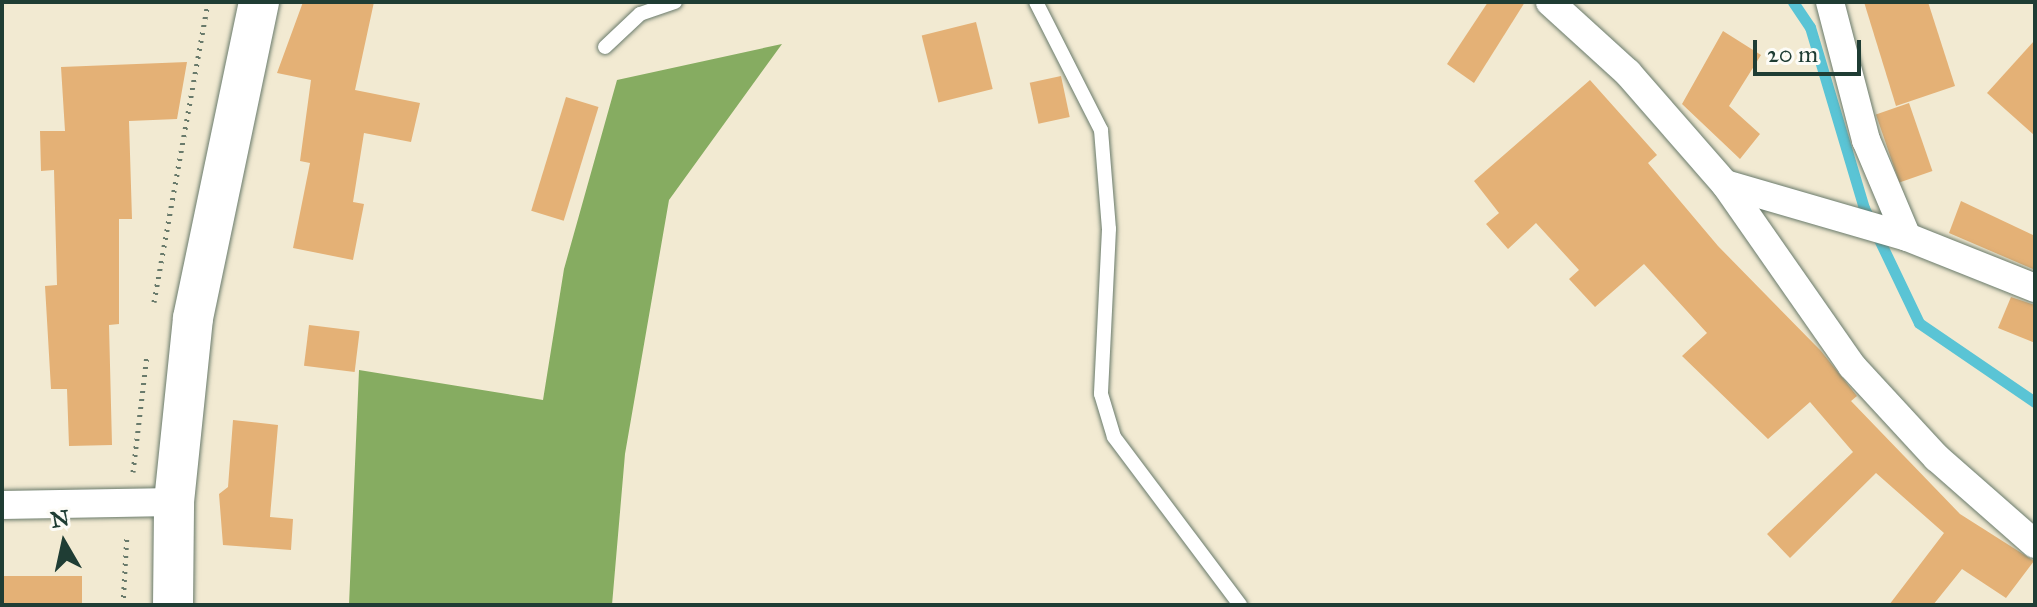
<!DOCTYPE html>
<style>
body{margin:0}
#map{position:relative;width:2037px;height:607px;overflow:hidden;background:#f2ead2;font-family:"IM FELL Great Primer",serif}
div>[style]{position:absolute}
.forest>*{inset:0;background:#86ac61}
.stream>*{height:11px;margin:-5.5px;padding:0 5.5px;transform-origin:5.5px;border-radius:5.5px;background:#5ac4d5}
.building>*{inset:0;background:#e4b176;transform-origin:0 0}
.path>*{height:5px;margin-top:-2.5px;transform-origin:0;background:repeating-linear-gradient(90deg,#697a6b 0 2px,transparent 0 8px)}
.roads{filter:drop-shadow(0 0 2px #697a6b) drop-shadow(0 0 2px #697a6b)}
.service>*{height:14px;margin:-7px;padding:0 7px;transform-origin:7px;border-radius:7px;background:#fff}
.minor>*{height:28px;margin:-14px;padding:0 14px;transform-origin:14px;border-radius:14px;background:#fff}
.secondary>*{height:40px;margin:-20px;padding:0 20px;transform-origin:20px;border-radius:20px;background:#fff}
span{translate:-50% -50%;white-space:nowrap;text-align:center;line-height:1.15;-webkit-text-stroke:6px #fdfcf7;paint-order:stroke}
.frame{position:absolute;inset:0;border:4px solid #1f3d34;pointer-events:none}
.north{position:absolute;left:24px;top:503px;width:80px;height:80px;-webkit-text-stroke:6px #fdfcf7;paint-order:stroke;rotate:351deg;font-size:22px;font-weight:700;line-height:32px;text-align:center;color:#1f3d34}
.north::after{content:'';display:block;margin:auto;width:28px;height:36px;background:#1f3d34;clip-path:polygon(50% 0,100% 100%,50% 72%,0 100%)}
.scale{position:absolute;left:1753px;top:40px;width:108px;height:36px;box-sizing:border-box;border:4px solid #1f3d34;border-top:0;padding-left:10px;font-size:24px;line-height:28px;white-space:nowrap;color:#1f3d34;-webkit-text-stroke:6px #fdfcf7;paint-order:stroke}
</style>
<div id="map">
<div class="forest">
<div style="clip-path:polygon(782px 44px,669px 200px,625px 454px,612px 605px,349px 605px,359px 370px,543px 400px,564px 269px,617px 80px)"></div>
</div>
<div class="stream">
<div style="left:1793px;top:2px;width:30px;rotate:56deg"></div>
<div style="left:1810px;top:27px;width:189px;rotate:73.4deg"></div>
<div style="left:1864px;top:208px;width:127px;rotate:64.4deg"></div>
<div style="left:1919px;top:323px;width:140px;rotate:34.3deg"></div>
</div>
<div class="building">
<div style="clip-path:polygon(303px 2px,374px 2px,355px 90px,420px 103px,411px 142px,364px 133px,353px 202px,364px 204px,353px 260px,293px 248px,310px 163px,300px 161px,311px 80px,277px 73px)"></div>
<div style="clip-path:polygon(1488px 2px,1525px 2px,1474px 83px,1447px 64px)"></div>
<div style="clip-path:polygon(1864px 2px,1928px 2px,1955px 86px,1896px 106px)"></div>
<div style="left:976px;top:22px;width:69px;height:56px;rotate:76deg"></div>
<div style="clip-path:polygon(1723px 31px,1761px 55px,1729px 106px,1760px 134px,1740px 159px,1682px 104px)"></div>
<div style="clip-path:polygon(2035px 40px,2035px 136px,1987px 93px)"></div>
<div style="clip-path:polygon(187px 62px,177px 119px,129px 121px,132px 219px,119px 219px,119px 324px,109px 325px,112px 445px,69px 446px,67px 389px,51px 389px,45px 286px,57px 285px,54px 170px,41px 171px,40px 131px,65px 131px,61px 67px)"></div>
<div style="left:1061px;top:76px;width:42px;height:32px;rotate:78deg"></div>
<div style="clip-path:polygon(1590px 80px,1657px 155px,1648px 163px,1718px 246px,1821px 351px,1857px 396px,1851px 401px,1960px 514px,2034px 561px,2006px 598px,1962px 569px,1933px 605px,1889px 605px,1944px 533px,1876px 473px,1790px 558px,1767px 534px,1853px 452px,1810px 402px,1768px 439px,1682px 356px,1707px 333px,1644px 264px,1595px 307px,1569px 279px,1579px 270px,1536px 223px,1508px 249px,1486px 224px,1499px 213px,1474px 181px)"></div>
<div style="left:566px;top:97px;width:34px;height:119px;rotate:17deg"></div>
<div style="left:1909px;top:103px;width:72px;height:35px;rotate:71deg"></div>
<div style="clip-path:polygon(1961px 201px,2035px 236px,2035px 270px,1949px 233px)"></div>
<div style="clip-path:polygon(2011px 297px,2035px 305px,2035px 343px,1998px 328px)"></div>
<div style="left:309px;top:325px;width:51px;height:41px;rotate:7deg"></div>
<div style="clip-path:polygon(233px 420px,278px 425px,270px 517px,293px 519px,291px 550px,223px 545px,219px 494px,228px 487px)"></div>
<div style="left:2px;top:576px;width:80px;height:29px"></div>
</div>
<div class="path">
<div style="left:154px;top:302px;width:305px;rotate:-79.8deg"></div>
<div style="left:133px;top:472px;width:118px;rotate:-83.2deg"></div>
<div style="left:123px;top:605px;width:71px;rotate:-86.8deg"></div>
</div>
<div class="roads">
<div class="service">
<div style="left:1036px;top:2px;width:144px;rotate:63.1deg"></div>
<div style="left:1101px;top:130px;width:99px;rotate:85.4deg"></div>
<div style="left:1109px;top:229px;width:165px;rotate:92.8deg"></div>
<div style="left:1101px;top:394px;width:45px;rotate:73.2deg"></div>
<div style="left:1114px;top:437px;width:210px;rotate:53.1deg"></div>
<div style="left:605px;top:47px;width:48px;rotate:-43.3deg"></div>
<div style="left:640px;top:14px;width:37px;rotate:-19deg"></div>
</div>
<div class="minor">
<div style="left:1550px;top:2px;width:105px;rotate:42.3deg"></div>
<div style="left:1628px;top:73px;width:147px;rotate:48.9deg"></div>
<div style="left:1725px;top:184px;width:222px;rotate:55.1deg"></div>
<div style="left:1852px;top:366px;width:125px;rotate:47.3deg"></div>
<div style="left:1937px;top:458px;width:130px;rotate:41.3deg"></div>
<div style="left:1830px;top:2px;width:143px;rotate:75.4deg"></div>
<div style="left:1866px;top:140px;width:105px;rotate:67.1deg"></div>
<div style="left:1725px;top:184px;width:190px;rotate:16.2deg"></div>
<div style="left:1907px;top:237px;width:138px;rotate:21.7deg"></div>
<div style="left:2px;top:505px;width:172px;rotate:-1deg"></div>
</div>
<div class="secondary">
<div style="left:173px;top:605px;width:103px;rotate:-89.4deg"></div>
<div style="left:174px;top:502px;width:185px;rotate:-84.1deg"></div>
<div style="left:193px;top:318px;width:323px;rotate:-78.2deg"></div>
</div>
</div>
<div class="frame"></div>
<div class="north">N</div>
<div class="scale">20 m</div>
</div>
